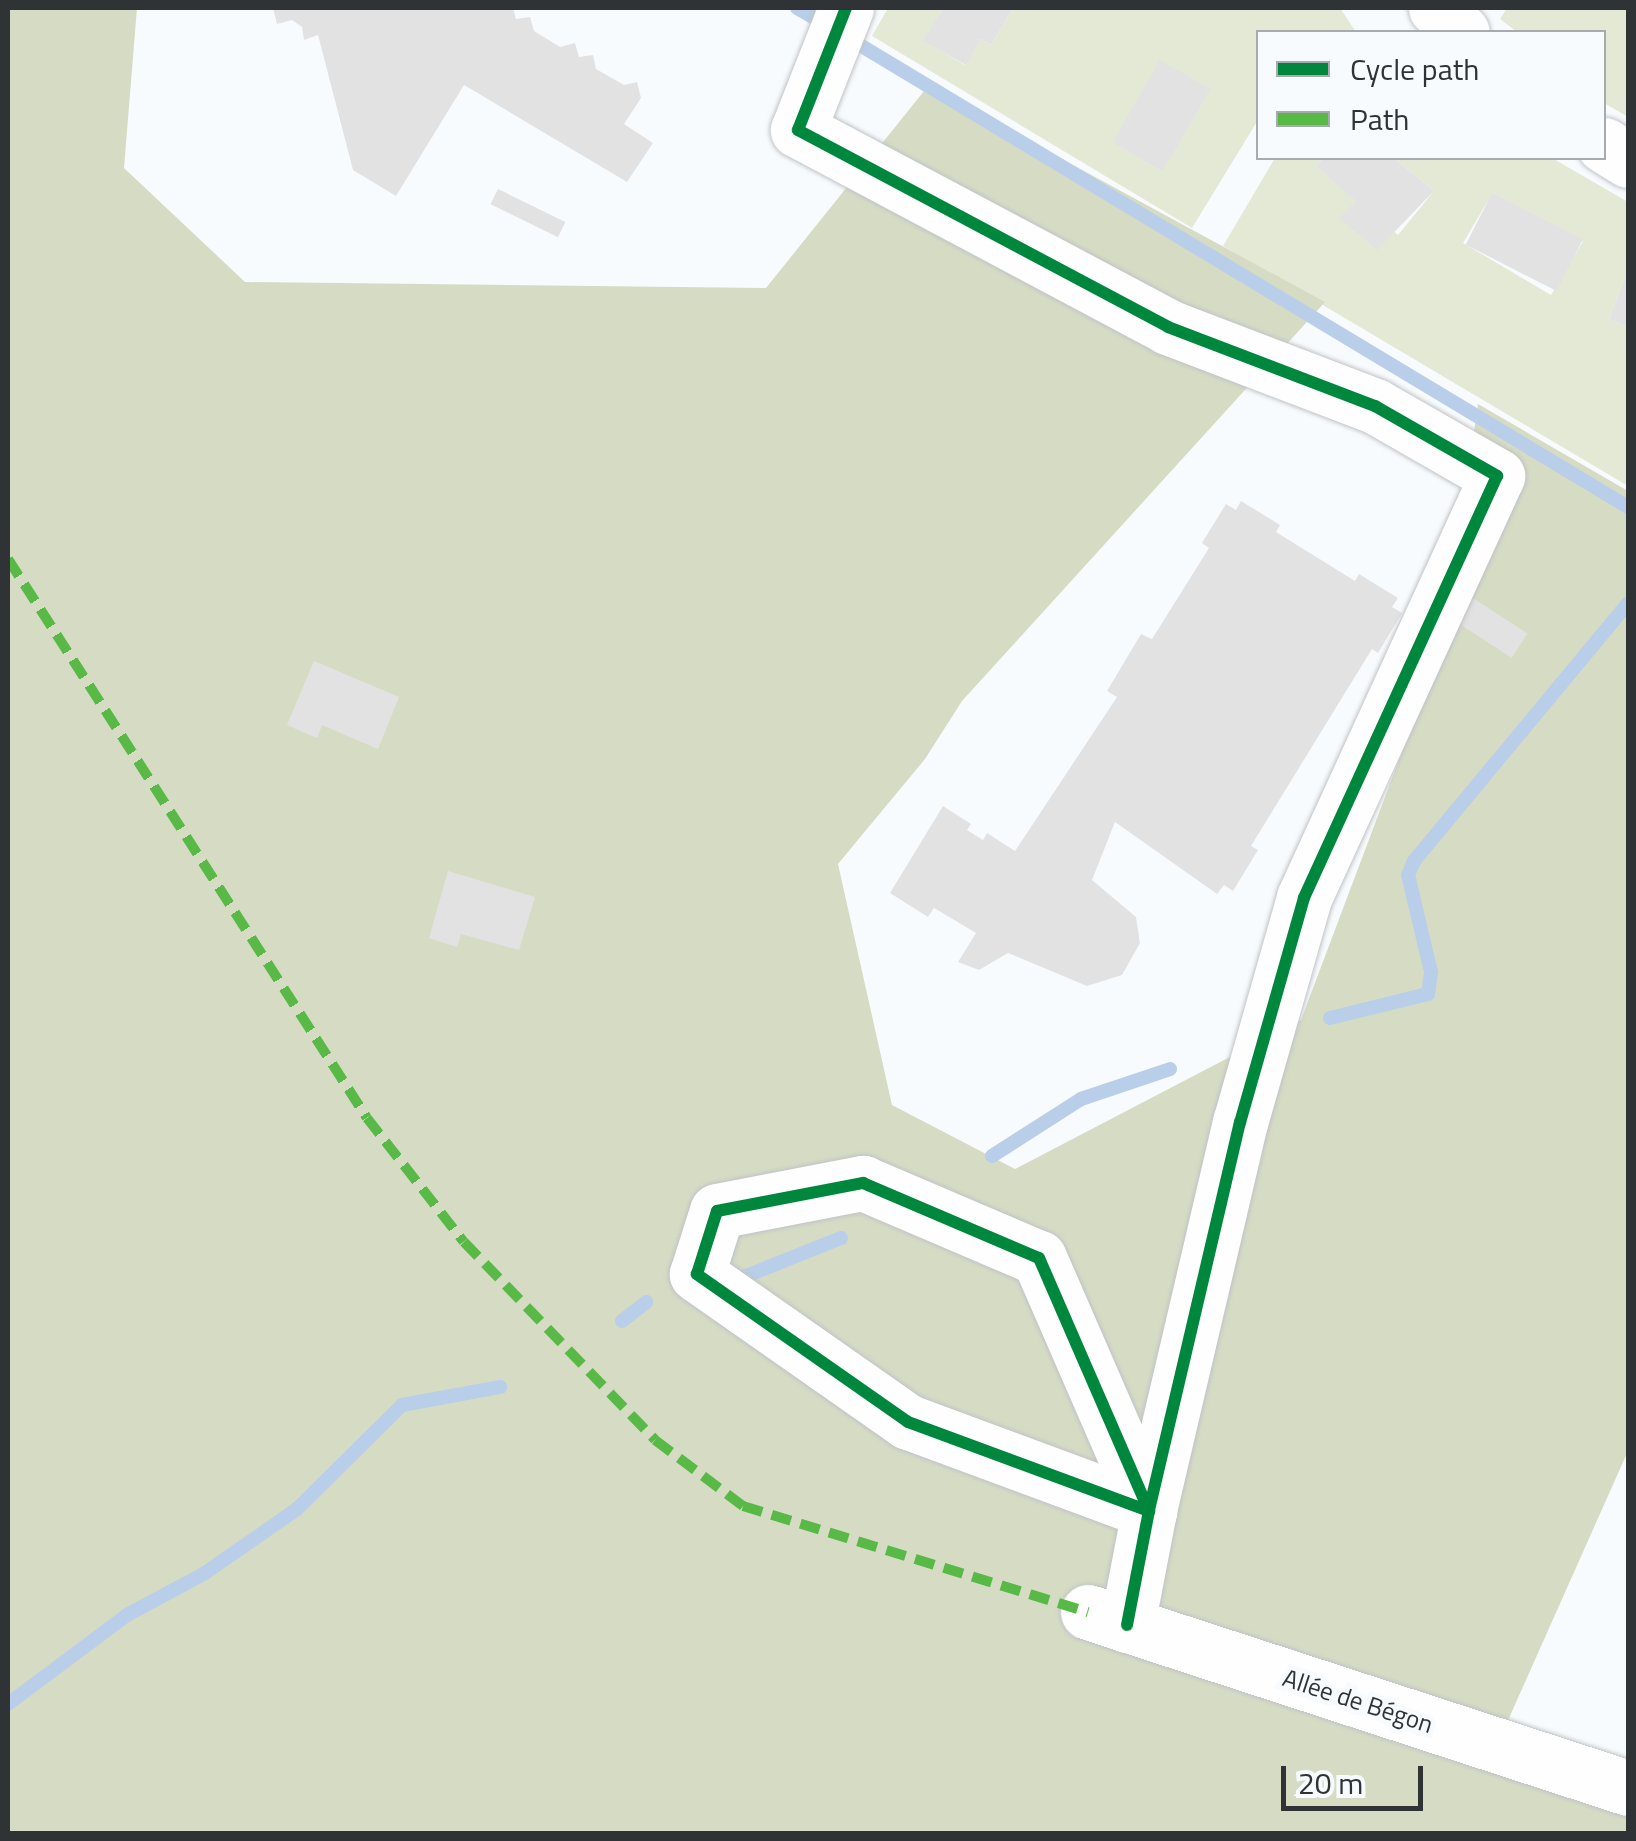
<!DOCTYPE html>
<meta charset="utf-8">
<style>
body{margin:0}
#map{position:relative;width:1636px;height:1841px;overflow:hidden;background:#f8fbfd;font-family:"Titillium Web",sans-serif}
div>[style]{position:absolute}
.green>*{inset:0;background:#e4e9d6}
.forest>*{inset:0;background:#d6dcc4}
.stream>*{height:14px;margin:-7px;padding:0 7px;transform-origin:7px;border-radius:7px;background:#b9cee9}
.building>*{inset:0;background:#e3e2e2;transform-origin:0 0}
.roads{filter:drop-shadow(0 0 2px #c0c3c6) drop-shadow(0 0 2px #c0c3c6)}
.minor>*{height:55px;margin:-27.5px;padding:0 27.5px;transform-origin:27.5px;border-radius:27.5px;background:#fefeff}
.quiet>*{height:10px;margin-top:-5px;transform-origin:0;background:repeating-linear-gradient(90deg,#58b947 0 20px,transparent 0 30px)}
.cycleway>*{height:12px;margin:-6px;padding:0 6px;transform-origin:6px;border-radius:6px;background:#00873e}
span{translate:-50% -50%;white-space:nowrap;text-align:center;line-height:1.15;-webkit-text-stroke:10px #f7fbfe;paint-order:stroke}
.street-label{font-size:25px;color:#303336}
.frame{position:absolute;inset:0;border:10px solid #303336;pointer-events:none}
.legend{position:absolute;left:1256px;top:30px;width:350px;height:130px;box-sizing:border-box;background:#f7fbfe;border:2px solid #a7abae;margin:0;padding:12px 18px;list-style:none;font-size:30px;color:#303336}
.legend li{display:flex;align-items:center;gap:20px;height:50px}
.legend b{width:50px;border:2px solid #a7abae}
.scale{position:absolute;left:1281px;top:1766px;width:142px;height:45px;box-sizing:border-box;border:5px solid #303336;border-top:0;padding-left:12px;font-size:30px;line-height:35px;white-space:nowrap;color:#303336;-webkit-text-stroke:8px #f7fbfe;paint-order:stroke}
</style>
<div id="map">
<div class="green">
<div style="clip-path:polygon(888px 8px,943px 8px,924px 41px,965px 65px,981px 39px,991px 45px,1013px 8px,1340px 8px,1356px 32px,1258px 32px,1258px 120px,1192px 228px,872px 36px)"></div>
<div style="clip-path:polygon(1507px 8px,1628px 8px,1628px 117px,1604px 103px,1604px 32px,1517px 32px,1500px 19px)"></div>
<div style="clip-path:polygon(evenodd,1275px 158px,1323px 158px,1316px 166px,1398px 235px,1434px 191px,1394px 158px,1552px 158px,1628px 202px,1628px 269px,1609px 319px,1628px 327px,1628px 486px,1223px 246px,1275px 158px,1492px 194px,1583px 241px,1551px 295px,1463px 243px,1492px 194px)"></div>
</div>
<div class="forest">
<div style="clip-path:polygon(8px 8px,137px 8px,124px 168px,245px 282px,766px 288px,928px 86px,1325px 302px,962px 701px,925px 759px,838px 864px,892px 1105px,1015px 1169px,1301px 1020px,1443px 643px,1478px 404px,1628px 491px,1628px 1451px,1497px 1745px,1628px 1786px,1628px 1833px,8px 1834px)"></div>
</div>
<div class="stream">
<div style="left:797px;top:8px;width:34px;rotate:30deg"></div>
<div style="left:845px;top:36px;width:914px;rotate:31.03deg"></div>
<div style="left:1330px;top:1018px;width:101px;rotate:-13.8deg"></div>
<div style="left:1428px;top:994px;width:22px;rotate:-82deg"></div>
<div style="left:1431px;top:972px;width:100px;rotate:-103.3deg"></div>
<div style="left:1408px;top:875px;width:15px;rotate:-67deg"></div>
<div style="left:1414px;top:861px;width:335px;rotate:-50.3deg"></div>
<div style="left:992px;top:1156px;width:106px;rotate:-32.6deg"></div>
<div style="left:1081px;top:1099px;width:94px;rotate:-18.6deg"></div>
<div style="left:736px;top:1280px;width:113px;rotate:-21.8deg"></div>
<div style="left:622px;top:1321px;width:31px;rotate:-38deg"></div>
<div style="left:8px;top:1704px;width:149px;rotate:-36.8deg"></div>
<div style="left:127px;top:1615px;width:89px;rotate:-28.3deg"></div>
<div style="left:205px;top:1573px;width:112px;rotate:-34.8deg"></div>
<div style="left:297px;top:1509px;width:148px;rotate:-44.7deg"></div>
<div style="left:402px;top:1405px;width:100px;rotate:-10.4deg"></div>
</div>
<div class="building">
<div style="clip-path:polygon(273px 8px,513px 8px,516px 19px,530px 17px,534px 31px,560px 47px,575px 43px,579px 57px,593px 55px,596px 69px,624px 85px,637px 82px,641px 98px,624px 124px,653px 143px,627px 182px,464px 85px,396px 196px,353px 170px,318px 35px,304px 40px,302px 27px,292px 20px,277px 24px)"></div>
<div style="clip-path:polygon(943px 8px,1013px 8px,991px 45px,981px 39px,966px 65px,923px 41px)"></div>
<div style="left:1160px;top:60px;width:58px;height:95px;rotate:30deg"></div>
<div style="clip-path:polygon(1323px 158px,1394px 158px,1434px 191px,1377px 250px,1339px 218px,1356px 201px,1316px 166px)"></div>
<div style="left:498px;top:189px;width:75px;height:17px;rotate:26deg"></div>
<div style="left:1492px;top:193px;width:102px;height:58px;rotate:27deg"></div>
<div style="clip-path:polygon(1628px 269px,1628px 327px,1609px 319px)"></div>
<div style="clip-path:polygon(1241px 501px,1280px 525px,1276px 532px,1355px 581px,1359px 574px,1398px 598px,1392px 607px,1402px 613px,1378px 653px,1372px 649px,1251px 846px,1258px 850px,1233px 891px,1224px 885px,1217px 894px,1115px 822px,1092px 880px,1136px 917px,1140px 943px,1122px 975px,1087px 986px,1008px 953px,979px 970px,958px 962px,976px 933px,934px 908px,928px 917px,890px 893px,943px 806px,971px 824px,967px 830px,983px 840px,987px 833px,1015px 851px,1117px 697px,1107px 691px,1141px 634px,1152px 639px,1209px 548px,1202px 543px,1226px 504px,1236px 510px)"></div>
<div style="left:1462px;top:591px;width:78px;height:29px;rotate:33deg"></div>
<div style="clip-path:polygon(314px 661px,399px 697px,378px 749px,322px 725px,317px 738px,287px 725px)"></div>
<div style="clip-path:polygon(448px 871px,535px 897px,519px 950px,461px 934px,457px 947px,429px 938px)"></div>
</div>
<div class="roads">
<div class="minor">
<div style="left:846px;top:8px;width:131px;rotate:111.5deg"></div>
<div style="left:798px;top:130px;width:419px;rotate:28deg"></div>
<div style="left:1168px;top:327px;width:222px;rotate:20.9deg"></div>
<div style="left:1375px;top:406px;width:141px;rotate:29.8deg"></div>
<div style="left:1497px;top:476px;width:464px;rotate:114.6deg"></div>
<div style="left:1304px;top:898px;width:233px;rotate:105.9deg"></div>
<div style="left:1240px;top:1122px;width:400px;rotate:103.2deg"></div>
<div style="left:1436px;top:8px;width:35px;rotate:43deg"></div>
<div style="left:1604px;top:145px;width:28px;rotate:32deg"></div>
<div style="left:1088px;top:1612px;width:568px;rotate:18.05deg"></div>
<div style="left:1127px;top:1625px;width:116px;rotate:-79.1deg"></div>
<div style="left:1149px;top:1511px;width:257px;rotate:-159.7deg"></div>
<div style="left:908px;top:1422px;width:258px;rotate:-145deg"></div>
<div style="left:697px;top:1274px;width:66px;rotate:-72.4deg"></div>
<div style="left:717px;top:1211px;width:149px;rotate:-10.9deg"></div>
<div style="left:863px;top:1183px;width:191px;rotate:23.1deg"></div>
<div style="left:1039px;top:1258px;width:276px;rotate:66.5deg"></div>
</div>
</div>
<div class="quiet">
<div style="left:8px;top:559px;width:664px;rotate:57.29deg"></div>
<div style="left:367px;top:1118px;width:157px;rotate:52deg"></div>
<div style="left:464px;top:1242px;width:275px;rotate:46deg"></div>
<div style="left:655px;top:1440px;width:110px;rotate:36.9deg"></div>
<div style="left:743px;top:1506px;width:361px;rotate:17.1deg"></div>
</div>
<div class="cycleway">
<div style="left:846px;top:8px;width:131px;rotate:111.5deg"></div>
<div style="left:798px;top:130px;width:419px;rotate:28deg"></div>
<div style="left:1168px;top:327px;width:222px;rotate:20.9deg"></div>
<div style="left:1375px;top:406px;width:141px;rotate:29.8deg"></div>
<div style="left:1497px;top:476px;width:464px;rotate:114.6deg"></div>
<div style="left:1304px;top:898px;width:233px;rotate:105.9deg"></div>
<div style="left:1240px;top:1122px;width:400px;rotate:103.2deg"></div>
<div style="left:1127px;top:1625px;width:116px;rotate:-79.1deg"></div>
<div style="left:1149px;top:1511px;width:257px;rotate:-159.7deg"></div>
<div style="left:908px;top:1422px;width:258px;rotate:-145deg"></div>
<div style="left:697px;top:1274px;width:66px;rotate:-72.4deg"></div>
<div style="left:717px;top:1211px;width:149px;rotate:-10.9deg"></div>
<div style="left:863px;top:1183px;width:191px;rotate:23.1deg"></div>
<div style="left:1039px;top:1258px;width:276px;rotate:66.5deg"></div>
</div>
<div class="street-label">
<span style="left:1358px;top:1701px;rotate:18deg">Allée de Bégon</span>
</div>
<div class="frame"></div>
<ul class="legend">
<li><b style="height:12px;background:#00873e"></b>Cycle path</li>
<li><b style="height:12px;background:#58b947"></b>Path</li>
</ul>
<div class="scale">20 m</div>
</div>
